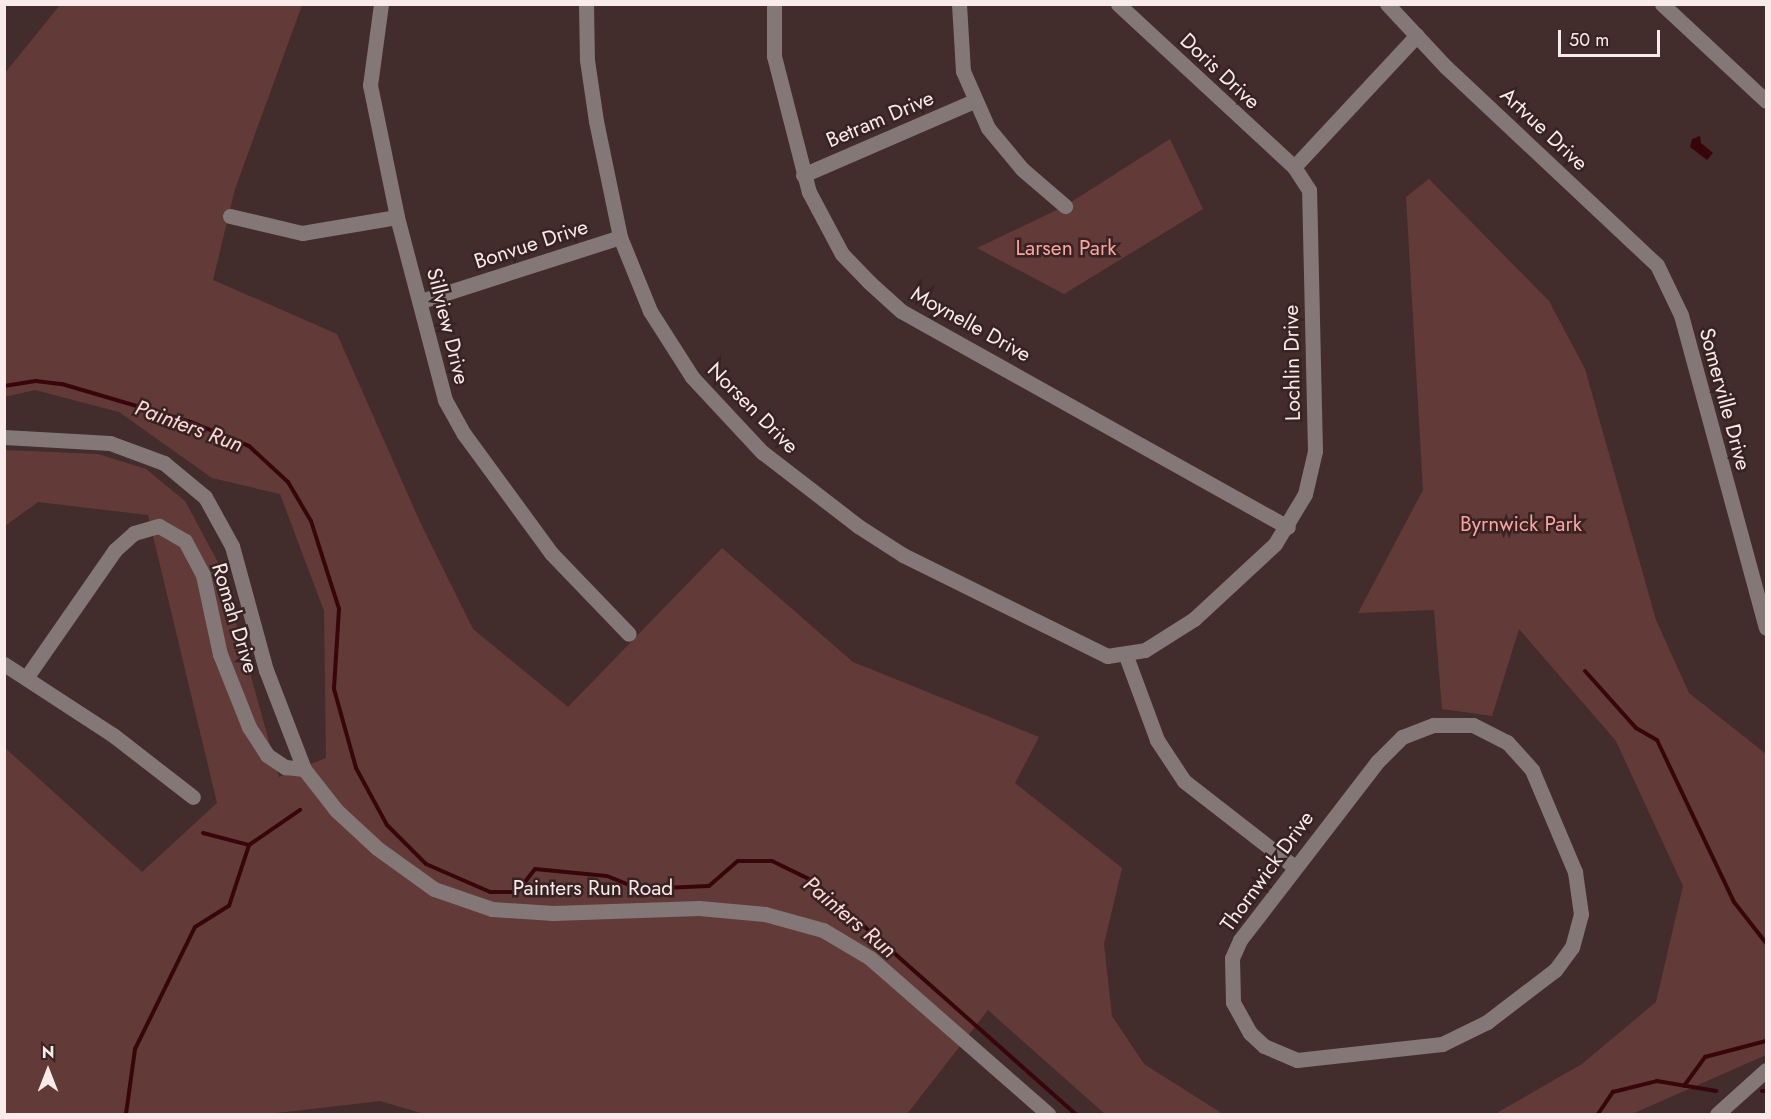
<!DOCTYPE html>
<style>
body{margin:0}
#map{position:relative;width:1771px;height:1119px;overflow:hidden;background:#422d2c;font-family:Jost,sans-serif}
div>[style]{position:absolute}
.green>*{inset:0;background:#623b39}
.water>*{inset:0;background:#38060a}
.stream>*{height:4px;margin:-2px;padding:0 2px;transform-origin:2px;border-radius:2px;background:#38060a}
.minor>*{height:15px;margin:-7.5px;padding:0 7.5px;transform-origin:7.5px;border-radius:7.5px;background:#837877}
span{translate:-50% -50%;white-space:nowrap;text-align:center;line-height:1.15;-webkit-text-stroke:5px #372322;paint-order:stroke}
.street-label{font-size:21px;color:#f9ebea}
.park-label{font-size:21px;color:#fda3a0}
.water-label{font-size:22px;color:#ffd8d6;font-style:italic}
.frame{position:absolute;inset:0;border:6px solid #f9ebea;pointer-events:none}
.north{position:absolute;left:18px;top:1041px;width:60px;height:60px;-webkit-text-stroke:4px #372322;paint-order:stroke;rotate:0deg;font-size:16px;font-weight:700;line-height:24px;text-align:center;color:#f9ebea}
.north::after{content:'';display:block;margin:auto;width:21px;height:27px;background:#f9ebea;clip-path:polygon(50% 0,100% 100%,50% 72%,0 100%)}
.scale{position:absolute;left:1558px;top:30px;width:102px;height:27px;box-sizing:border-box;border:3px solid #f9ebea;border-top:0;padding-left:8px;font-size:18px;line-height:21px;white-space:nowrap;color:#f9ebea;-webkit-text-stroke:4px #372322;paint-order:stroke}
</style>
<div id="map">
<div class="green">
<div style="clip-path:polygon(60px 5px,302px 5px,235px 189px,213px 280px,337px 334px,420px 522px,473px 629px,568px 707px,722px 548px,853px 662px,1039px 737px,1015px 783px,1122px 868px,1104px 944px,1112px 1016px,1144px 1064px,1223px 1114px,1105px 1114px,988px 1010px,907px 1114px,424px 1114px,380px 1101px,268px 1114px,5px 1114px,4px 747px,142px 872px,217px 803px,148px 515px,38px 502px,5px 526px,5px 450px,98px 454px,146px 469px,185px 501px,220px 566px,279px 777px,326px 758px,324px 611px,280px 494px,212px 478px,119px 412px,35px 390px,4px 397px,5px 73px)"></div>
<div style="clip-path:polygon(1170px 139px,1203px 209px,1064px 294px,977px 248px,1065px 206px)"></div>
<div style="clip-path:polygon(1429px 179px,1549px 301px,1585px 369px,1656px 620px,1689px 693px,1766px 754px,1766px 1055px,1632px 1114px,1495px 1114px,1582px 1064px,1656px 1002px,1683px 886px,1616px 741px,1519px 629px,1492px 716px,1442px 709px,1434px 610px,1358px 613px,1423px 490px,1406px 197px)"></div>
</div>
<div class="water">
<div style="clip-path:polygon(1700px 136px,1701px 143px,1713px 153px,1707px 160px,1690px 147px,1692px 139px)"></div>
</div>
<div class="stream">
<div style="left:4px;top:386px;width:32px;rotate:-9deg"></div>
<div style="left:36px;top:381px;width:26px;rotate:7deg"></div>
<div style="left:62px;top:384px;width:134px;rotate:16.4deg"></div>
<div style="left:191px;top:422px;width:63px;rotate:22.5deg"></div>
<div style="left:249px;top:446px;width:53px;rotate:42.7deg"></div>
<div style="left:288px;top:482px;width:45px;rotate:59.5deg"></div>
<div style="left:311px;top:521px;width:92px;rotate:72.3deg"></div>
<div style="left:339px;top:609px;width:80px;rotate:93.6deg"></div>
<div style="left:334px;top:689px;width:82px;rotate:74.4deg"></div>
<div style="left:356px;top:768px;width:65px;rotate:61.5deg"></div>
<div style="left:387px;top:825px;width:55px;rotate:45deg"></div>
<div style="left:426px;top:864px;width:70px;rotate:23.6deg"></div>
<div style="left:490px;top:892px;width:27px"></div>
<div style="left:517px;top:892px;width:29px;rotate:-52deg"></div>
<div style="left:535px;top:869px;width:72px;rotate:5.6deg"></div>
<div style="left:607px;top:876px;width:35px;rotate:22deg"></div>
<div style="left:639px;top:889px;width:70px;rotate:-2.5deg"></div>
<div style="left:709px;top:886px;width:38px;rotate:-41deg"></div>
<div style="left:738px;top:861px;width:34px"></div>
<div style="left:772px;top:861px;width:46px;rotate:26deg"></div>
<div style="left:813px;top:881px;width:351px;rotate:41.6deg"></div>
<div style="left:1585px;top:671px;width:76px;rotate:48.2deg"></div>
<div style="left:1636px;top:728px;width:24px;rotate:30deg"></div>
<div style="left:1657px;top:740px;width:179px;rotate:64.6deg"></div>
<div style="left:1734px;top:902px;width:52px;rotate:52deg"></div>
<div style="left:203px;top:833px;width:48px;rotate:14.6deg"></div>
<div style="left:249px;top:845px;width:62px;rotate:-34.5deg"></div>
<div style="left:1684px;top:1086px;width:36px;rotate:-54deg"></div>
<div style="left:1705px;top:1057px;width:63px;rotate:-14.7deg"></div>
<div style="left:1762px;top:1091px;width:4px"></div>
<div style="left:126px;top:1114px;width:66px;rotate:-82.1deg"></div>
<div style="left:135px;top:1049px;width:136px;rotate:-63.8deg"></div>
<div style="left:195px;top:927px;width:40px;rotate:-32deg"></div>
<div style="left:229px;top:906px;width:64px;rotate:-71.8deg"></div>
<div style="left:1598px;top:1114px;width:27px;rotate:-56deg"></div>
<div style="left:1613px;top:1092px;width:45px;rotate:-14deg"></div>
<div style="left:1657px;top:1081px;width:60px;rotate:9.6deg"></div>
</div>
<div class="minor">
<div style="left:381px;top:4px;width:82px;rotate:97.7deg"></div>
<div style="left:370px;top:85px;width:135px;rotate:78.4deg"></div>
<div style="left:397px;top:217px;width:189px;rotate:75.3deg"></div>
<div style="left:445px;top:400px;width:39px;rotate:61deg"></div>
<div style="left:464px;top:434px;width:147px;rotate:53.8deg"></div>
<div style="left:551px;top:553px;width:112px;rotate:46.1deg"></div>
<div style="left:586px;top:4px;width:56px;rotate:89deg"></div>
<div style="left:587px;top:60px;width:62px;rotate:81.6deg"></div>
<div style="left:596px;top:121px;width:118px;rotate:78.3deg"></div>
<div style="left:620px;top:237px;width:80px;rotate:67.9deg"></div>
<div style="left:650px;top:311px;width:78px;rotate:57.5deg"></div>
<div style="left:692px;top:377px;width:103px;rotate:47deg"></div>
<div style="left:762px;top:452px;width:121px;rotate:37.6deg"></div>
<div style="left:858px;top:526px;width:54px;rotate:32.8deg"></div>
<div style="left:903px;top:555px;width:228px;rotate:26.3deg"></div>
<div style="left:1107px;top:656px;width:38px;rotate:-9deg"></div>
<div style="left:1145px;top:650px;width:58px;rotate:-32.3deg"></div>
<div style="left:1194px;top:619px;width:110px;rotate:-42.8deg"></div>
<div style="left:1275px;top:544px;width:58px;rotate:-59deg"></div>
<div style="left:1305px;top:494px;width:44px;rotate:-76.9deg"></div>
<div style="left:1315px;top:451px;width:261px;rotate:-91.3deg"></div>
<div style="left:1309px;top:190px;width:27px;rotate:-123deg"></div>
<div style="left:1294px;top:167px;width:180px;rotate:-47deg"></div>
<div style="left:774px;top:4px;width:52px;rotate:90deg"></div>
<div style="left:774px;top:56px;width:140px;rotate:75.6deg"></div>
<div style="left:809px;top:192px;width:70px;rotate:62deg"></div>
<div style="left:842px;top:254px;width:39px;rotate:46deg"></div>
<div style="left:869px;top:282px;width:43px;rotate:42.2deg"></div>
<div style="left:901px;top:311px;width:443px;rotate:29.2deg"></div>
<div style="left:959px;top:4px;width:67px;rotate:86.6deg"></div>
<div style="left:963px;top:71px;width:62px;rotate:66.3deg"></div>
<div style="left:988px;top:128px;width:53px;rotate:50.3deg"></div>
<div style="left:1022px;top:169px;width:57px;rotate:40.7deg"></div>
<div style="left:1118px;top:4px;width:240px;rotate:42.8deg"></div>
<div style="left:1387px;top:4px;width:86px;rotate:46.9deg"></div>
<div style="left:1446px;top:67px;width:289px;rotate:43.2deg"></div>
<div style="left:1657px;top:265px;width:55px;rotate:64.4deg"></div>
<div style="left:1681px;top:315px;width:324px;rotate:74.8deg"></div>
<div style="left:1662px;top:4px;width:142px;rotate:43deg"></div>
<div style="left:803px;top:175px;width:186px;rotate:-23.4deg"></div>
<div style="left:230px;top:216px;width:74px;rotate:13.3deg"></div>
<div style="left:302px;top:233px;width:96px;rotate:-9.6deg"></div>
<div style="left:421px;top:301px;width:209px;rotate:-17.8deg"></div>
<div style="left:4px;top:437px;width:106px;rotate:3.2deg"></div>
<div style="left:110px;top:443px;width:58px;rotate:20.3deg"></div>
<div style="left:164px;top:463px;width:53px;rotate:39.7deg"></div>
<div style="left:205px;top:497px;width:56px;rotate:61.1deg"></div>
<div style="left:232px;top:546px;width:129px;rotate:74.7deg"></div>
<div style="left:266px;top:670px;width:106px;rotate:69deg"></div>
<div style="left:304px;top:769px;width:52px;rotate:52deg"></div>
<div style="left:336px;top:810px;width:56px;rotate:42.8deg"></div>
<div style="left:377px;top:848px;width:70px;rotate:35.7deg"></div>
<div style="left:434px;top:889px;width:61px;rotate:19deg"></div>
<div style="left:492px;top:909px;width:61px;rotate:3.8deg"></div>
<div style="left:553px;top:913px;width:146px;rotate:-2deg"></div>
<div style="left:699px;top:908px;width:66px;rotate:5.2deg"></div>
<div style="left:765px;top:914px;width:60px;rotate:15.4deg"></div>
<div style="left:823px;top:930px;width:55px;rotate:30.8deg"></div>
<div style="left:870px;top:958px;width:237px;rotate:41.2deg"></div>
<div style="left:1126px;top:656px;width:90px;rotate:69.7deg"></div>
<div style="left:1157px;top:740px;width:49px;rotate:56.6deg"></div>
<div style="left:1184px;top:781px;width:138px;rotate:37.9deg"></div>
<div style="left:4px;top:664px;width:130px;rotate:33.1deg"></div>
<div style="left:113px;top:735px;width:101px;rotate:37.8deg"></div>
<div style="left:26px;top:678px;width:156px;rotate:-55.2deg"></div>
<div style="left:115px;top:550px;width:25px;rotate:-42deg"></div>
<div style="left:134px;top:533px;width:26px;rotate:-16deg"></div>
<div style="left:159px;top:526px;width:30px;rotate:30deg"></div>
<div style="left:185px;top:541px;width:38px;rotate:62deg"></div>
<div style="left:203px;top:575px;width:81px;rotate:77.9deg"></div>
<div style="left:220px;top:654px;width:79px;rotate:68.3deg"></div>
<div style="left:249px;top:727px;width:33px;rotate:57deg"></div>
<div style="left:267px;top:755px;width:22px;rotate:34deg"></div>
<div style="left:285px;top:767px;width:19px;rotate:6deg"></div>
<div style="left:1434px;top:725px;width:39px"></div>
<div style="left:1473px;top:725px;width:38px;rotate:27deg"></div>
<div style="left:1507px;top:742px;width:38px;rotate:48deg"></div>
<div style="left:1532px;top:770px;width:111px;rotate:67.1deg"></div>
<div style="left:1575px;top:872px;width:42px;rotate:81.9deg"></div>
<div style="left:1581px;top:914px;width:34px;rotate:105deg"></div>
<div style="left:1572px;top:947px;width:29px;rotate:126deg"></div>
<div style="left:1555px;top:970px;width:86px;rotate:142.6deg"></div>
<div style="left:1487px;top:1022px;width:50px;rotate:153.9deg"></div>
<div style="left:1442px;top:1044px;width:146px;rotate:173.7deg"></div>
<div style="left:1297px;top:1060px;width:36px;rotate:-157deg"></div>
<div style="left:1264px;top:1046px;width:19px;rotate:-137deg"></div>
<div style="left:1250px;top:1033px;width:35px;rotate:-119deg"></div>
<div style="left:1233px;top:1002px;width:44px;rotate:-91.3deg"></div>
<div style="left:1232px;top:958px;width:20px;rotate:-66deg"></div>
<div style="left:1240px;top:940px;width:226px;rotate:-52.4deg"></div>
<div style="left:1378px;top:761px;width:34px;rotate:-45deg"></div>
<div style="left:1402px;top:737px;width:34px;rotate:-21deg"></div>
<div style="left:1717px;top:1114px;width:66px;rotate:-41.9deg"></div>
</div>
<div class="street-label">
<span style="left:1220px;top:71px;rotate:43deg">Doris Drive</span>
<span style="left:880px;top:119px;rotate:-23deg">Betram Drive</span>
<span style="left:1544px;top:129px;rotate:43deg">Artvue Drive</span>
<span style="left:531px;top:244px;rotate:-18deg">Bonvue Drive</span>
<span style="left:971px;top:324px;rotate:29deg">Moynelle Drive</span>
<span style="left:448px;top:326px;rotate:76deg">Sillview Drive</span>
<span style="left:1292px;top:363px;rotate:-91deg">Lochlin Drive</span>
<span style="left:1725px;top:399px;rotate:75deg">Somerville Drive</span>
<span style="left:753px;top:408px;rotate:45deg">Norsen Drive</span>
<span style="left:235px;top:618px;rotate:73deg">Romah Drive</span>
<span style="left:1267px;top:871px;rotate:-54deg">Thornwick Drive</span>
<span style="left:593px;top:888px">Painters Run Road</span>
</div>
<div class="park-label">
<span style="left:1066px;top:248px">Larsen Park</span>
<span style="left:1521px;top:524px">Byrnwick Park</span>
</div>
<div class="water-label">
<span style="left:189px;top:426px;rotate:20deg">Painters Run</span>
<span style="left:850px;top:917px;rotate:40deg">Painters Run</span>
</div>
<div class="frame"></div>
<div class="north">N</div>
<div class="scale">50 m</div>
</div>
